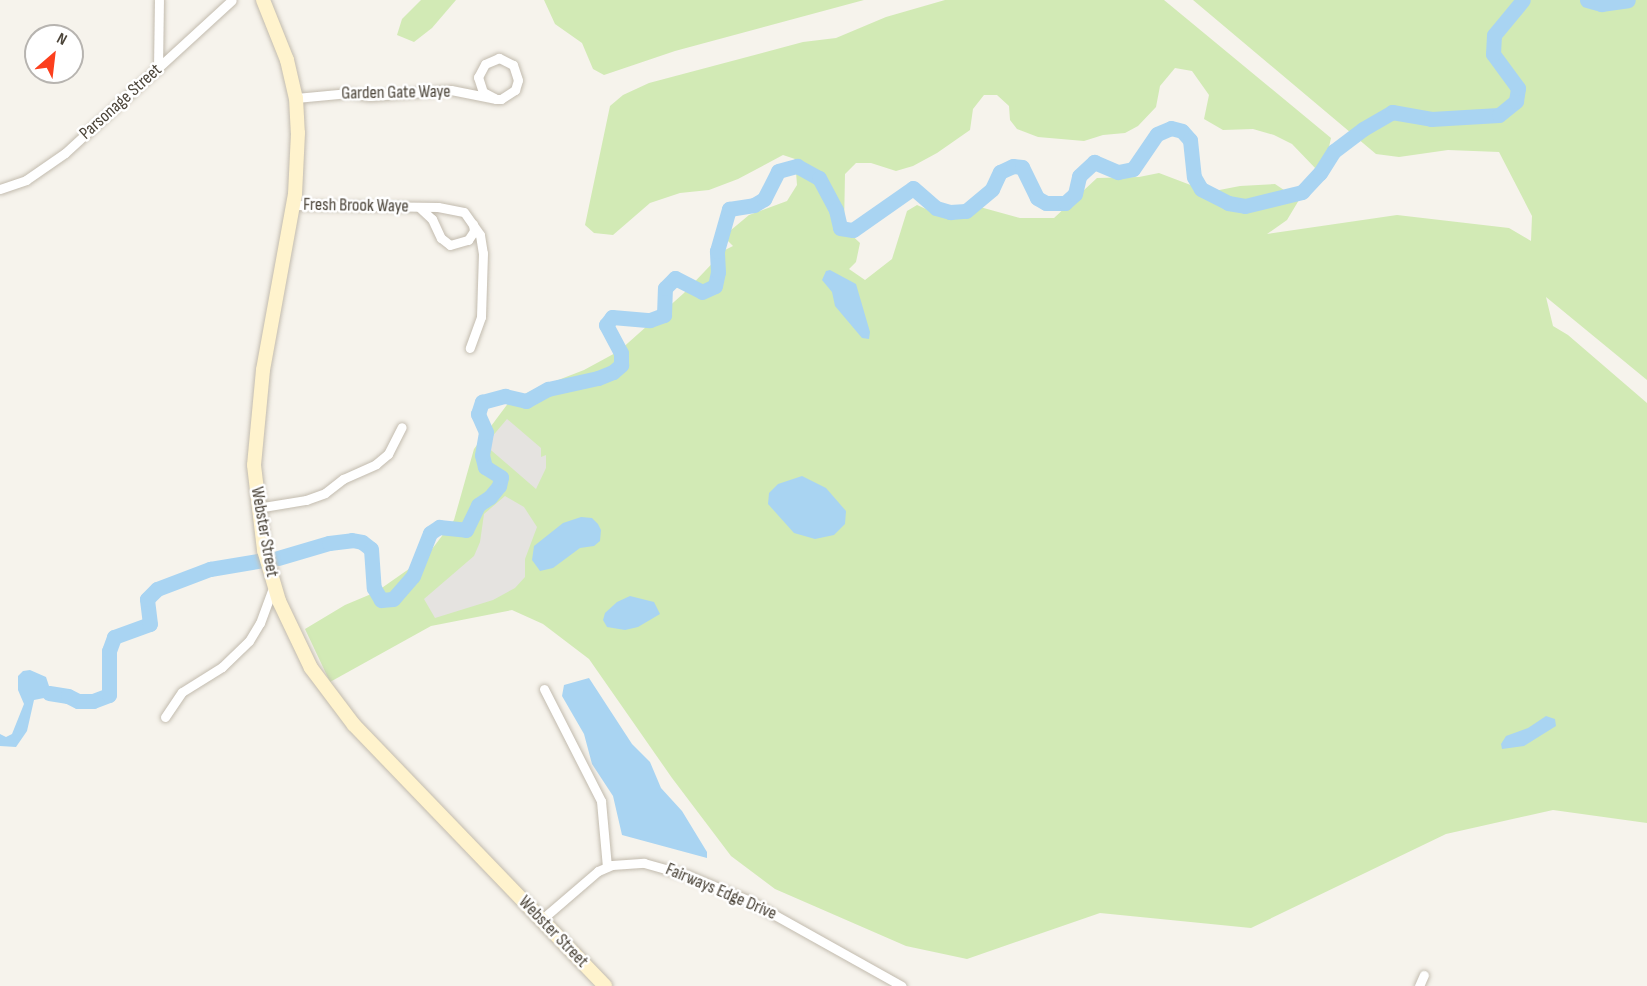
<!DOCTYPE html>
<style>
body{margin:0}
#map{position:relative;width:1647px;height:986px;overflow:hidden;background:#f6f3ec;font-family:"Sofia Sans Condensed",sans-serif}
div>[style]{position:absolute}
.green>*{inset:0;background:#d2eab5}
.parking>*{inset:0;background:#e5e3e0}
.water>*{inset:0;background:#a9d4f2}
.river>*{height:15px;margin:-7.5px;padding:0 7.5px;transform-origin:7.5px;border-radius:7.5px;background:#a9d4f2}
.roads{filter:drop-shadow(0 0 2px #c2bbae) drop-shadow(0 0 2px #c2bbae)}
.street>*{height:9px;margin:-4.5px;padding:0 4.5px;transform-origin:4.5px;border-radius:4.5px;background:#fff}
.secondary>*{height:14px;margin:-7px;padding:0 7px;transform-origin:7px;border-radius:7px;background:#fff3cd}
span{translate:-50% -50%;white-space:nowrap;text-align:center;line-height:1.15;-webkit-text-stroke:5px #fff;paint-order:stroke}
.street-label{font-size:18px;color:#4b4439}
.north{position:absolute;left:24px;top:24px;width:60px;height:60px;box-sizing:border-box;background:#fff;border:2px solid #b7b4b0;border-radius:50%;rotate:28deg;font-size:16px;font-weight:700;line-height:24px;text-align:center;color:#4b4439}
.north::after{content:'';display:block;margin:auto;width:21px;height:27px;background:#fc3f1d;clip-path:polygon(50% 0,100% 100%,50% 72%,0 100%)}
</style>
<div id="map">
<div class="green">
<div style="clip-path:polygon(421px 0,456px 0,432px 28px,414px 42px,397px 35px,402px 19px)"></div>
<div style="clip-path:polygon(544px 0,864px 0,675px 51px,604px 75px,593px 69px,582px 43px,555px 24px)"></div>
<div style="clip-path:polygon(945px 0,1164px 0,1331px 138px,1327px 156px,1317px 170px,1292px 144px,1274px 135px,1253px 129px,1223px 130px,1204px 119px,1209px 95px,1192px 71px,1175px 68px,1160px 86px,1156px 107px,1138px 126px,1125px 133px,1103px 135px,1084px 141px,1038px 137px,1017px 129px,1010px 120px,1009px 106px,997px 95px,984px 95px,973px 109px,970px 130px,937px 153px,913px 166px,896px 171px,871px 163px,856px 163px,845px 174px,844px 228px,860px 243px,856px 262px,849px 269px,865px 280px,892px 259px,907px 211px,917px 205px,944px 217px,980px 207px,1020px 218px,1054px 218px,1097px 178px,1139px 177px,1159px 173px,1209px 192px,1240px 186px,1275px 184px,1299px 200px,1287px 220px,1267px 234px,1397px 215px,1509px 228px,1531px 241px,1532px 216px,1499px 152px,1448px 150px,1399px 157px,1376px 154px,1193px 0,1647px 0,1647px 380px,1546px 297px,1553px 326px,1568px 335px,1647px 403px,1647px 823px,1553px 810px,1446px 834px,1251px 928px,1100px 913px,967px 959px,906px 946px,775px 889px,731px 856px,672px 778px,589px 659px,543px 624px,512px 610px,431px 626px,330px 682px,305px 629px,345px 605px,376px 592px,426px 557px,454px 520px,474px 449px,509px 402px,535px 389px,584px 370px,619px 351px,684px 293px,725px 250px,733px 246px,725px 238px,731px 230px,749px 215px,787px 201px,797px 185px,795px 159px,783px 155px,738px 179px,709px 190px,680px 193px,650px 203px,613px 235px,594px 233px,585px 225px,610px 106px,623px 95px,649px 83px,803px 42px,836px 38px,886px 17px)"></div>
</div>
<div class="parking">
<div style="clip-path:polygon(507px 419px,541px 448px,541px 457px,546px 455px,546px 468px,536px 489px,485px 445px)"></div>
<div style="clip-path:polygon(505px 496px,524px 507px,537px 527px,525px 559px,525px 577px,515px 588px,493px 600px,435px 618px,424px 599px,474px 556px,480px 542px,484px 514px)"></div>
</div>
<div class="water">
<div style="clip-path:polygon(830px 270px,856px 284px,870px 332px,869px 339px,862px 338px,835px 306px,832px 292px,822px 280px,826px 271px)"></div>
<div style="clip-path:polygon(802px 476px,826px 488px,846px 511px,845px 524px,834px 535px,815px 539px,794px 533px,768px 504px,769px 493px,778px 484px)"></div>
<div style="clip-path:polygon(581px 517px,592px 518px,598px 524px,601px 530px,600px 541px,594px 546px,580px 548px,553px 568px,540px 571px,532px 560px,534px 546px,563px 523px)"></div>
<div style="clip-path:polygon(630px 596px,654px 602px,660px 614px,638px 627px,625px 630px,607px 627px,603px 620px,605px 613px,617px 602px)"></div>
<div style="clip-path:polygon(30px 670px,46px 677px,50px 689px,68px 696px,59px 702px,44px 698px,34px 700px,27px 731px,16px 747px,0 746px,0 734px,6px 737px,12px 734px,24px 704px,18px 690px,18px 676px,23px 671px)"></div>
<div style="clip-path:polygon(589px 678px,632px 744px,650px 762px,661px 788px,682px 811px,707px 852px,707px 858px,622px 835px,613px 796px,592px 764px,584px 734px,562px 696px,564px 685px)"></div>
<div style="clip-path:polygon(1546px 716px,1555px 719px,1556px 726px,1524px 746px,1502px 749px,1501px 744px,1506px 736px,1528px 728px)"></div>
</div>
<div class="river">
<div style="left:1587px;top:0;width:15px;rotate:16deg"></div>
<div style="left:1601px;top:4px;width:27px;rotate:-8deg"></div>
<div style="left:278px;top:558px;width:53px;rotate:-16.4deg"></div>
<div style="left:329px;top:543px;width:23px;rotate:-7deg"></div>
<div style="left:352px;top:540px;width:10px;rotate:11deg"></div>
<div style="left:362px;top:542px;width:11px;rotate:38deg"></div>
<div style="left:371px;top:549px;width:39px;rotate:86deg"></div>
<div style="left:374px;top:588px;width:14px;rotate:60deg"></div>
<div style="left:381px;top:600px;width:12px;rotate:-5deg"></div>
<div style="left:393px;top:599px;width:30px;rotate:-49deg"></div>
<div style="left:413px;top:576px;width:46px;rotate:-68.4deg"></div>
<div style="left:430px;top:533px;width:11px;rotate:-34deg"></div>
<div style="left:439px;top:527px;width:27px;rotate:6deg"></div>
<div style="left:466px;top:530px;width:28px;rotate:-64deg"></div>
<div style="left:478px;top:505px;width:14px;rotate:-34deg"></div>
<div style="left:490px;top:497px;width:14px;rotate:-51deg"></div>
<div style="left:499px;top:486px;width:9px;rotate:-77deg"></div>
<div style="left:501px;top:477px;width:19px;rotate:-148deg"></div>
<div style="left:485px;top:467px;width:12px;rotate:-104deg"></div>
<div style="left:482px;top:455px;width:23px;rotate:-80deg"></div>
<div style="left:486px;top:432px;width:20px;rotate:-114deg"></div>
<div style="left:478px;top:414px;width:13px;rotate:-72deg"></div>
<div style="left:482px;top:402px;width:24px;rotate:-15deg"></div>
<div style="left:505px;top:396px;width:22px;rotate:13deg"></div>
<div style="left:526px;top:401px;width:25px;rotate:-29deg"></div>
<div style="left:548px;top:389px;width:51px;rotate:-12.4deg"></div>
<div style="left:598px;top:378px;width:16px;rotate:-22deg"></div>
<div style="left:613px;top:372px;width:11px;rotate:-41deg"></div>
<div style="left:621px;top:365px;width:12px;rotate:-90deg"></div>
<div style="left:621px;top:353px;width:32px;rotate:-118deg"></div>
<div style="left:606px;top:325px;width:10px;rotate:-53deg"></div>
<div style="left:612px;top:317px;width:38px;rotate:5deg"></div>
<div style="left:650px;top:320px;width:15px;rotate:-20deg"></div>
<div style="left:664px;top:315px;width:27px;rotate:-88deg"></div>
<div style="left:665px;top:288px;width:14px;rotate:-45deg"></div>
<div style="left:675px;top:278px;width:30px;rotate:27deg"></div>
<div style="left:702px;top:292px;width:14px;rotate:-25deg"></div>
<div style="left:715px;top:286px;width:14px;rotate:-78deg"></div>
<div style="left:718px;top:272px;width:21px;rotate:-93deg"></div>
<div style="left:717px;top:251px;width:44px;rotate:-74.1deg"></div>
<div style="left:729px;top:209px;width:25px;rotate:-9deg"></div>
<div style="left:754px;top:205px;width:12px;rotate:-31deg"></div>
<div style="left:764px;top:199px;width:31px;rotate:-63deg"></div>
<div style="left:778px;top:171px;width:20px;rotate:-15deg"></div>
<div style="left:797px;top:166px;width:25px;rotate:29deg"></div>
<div style="left:819px;top:178px;width:36px;rotate:62deg"></div>
<div style="left:836px;top:210px;width:18px;rotate:77deg"></div>
<div style="left:840px;top:228px;width:13px;rotate:9deg"></div>
<div style="left:853px;top:230px;width:73px;rotate:-35deg"></div>
<div style="left:913px;top:188px;width:30px;rotate:41deg"></div>
<div style="left:936px;top:208px;width:15px;rotate:16deg"></div>
<div style="left:950px;top:212px;width:16px;rotate:-4deg"></div>
<div style="left:966px;top:211px;width:34px;rotate:-40deg"></div>
<div style="left:992px;top:189px;width:19px;rotate:-65deg"></div>
<div style="left:1000px;top:172px;width:14px;rotate:-25deg"></div>
<div style="left:1013px;top:166px;width:9px;rotate:6deg"></div>
<div style="left:1022px;top:167px;width:34px;rotate:64deg"></div>
<div style="left:1037px;top:198px;width:10px;rotate:29deg"></div>
<div style="left:1046px;top:203px;width:19px"></div>
<div style="left:1065px;top:203px;width:13px;rotate:-42deg"></div>
<div style="left:1075px;top:194px;width:18px;rotate:-77deg"></div>
<div style="left:1079px;top:176px;width:21px;rotate:-43deg"></div>
<div style="left:1094px;top:162px;width:26px;rotate:23deg"></div>
<div style="left:1118px;top:172px;width:15px;rotate:-11deg"></div>
<div style="left:1133px;top:169px;width:42px;rotate:-55.6deg"></div>
<div style="left:1157px;top:134px;width:15px;rotate:-23deg"></div>
<div style="left:1171px;top:128px;width:11px;rotate:15deg"></div>
<div style="left:1182px;top:131px;width:12px;rotate:48deg"></div>
<div style="left:1190px;top:140px;width:37px;rotate:84deg"></div>
<div style="left:1194px;top:177px;width:14px;rotate:60deg"></div>
<div style="left:1201px;top:189px;width:30px;rotate:27deg"></div>
<div style="left:1228px;top:203px;width:17px;rotate:10deg"></div>
<div style="left:1245px;top:206px;width:59px;rotate:-13.8deg"></div>
<div style="left:1302px;top:192px;width:26px;rotate:-47deg"></div>
<div style="left:1320px;top:173px;width:26px;rotate:-58deg"></div>
<div style="left:1334px;top:151px;width:36px;rotate:-37deg"></div>
<div style="left:1363px;top:129px;width:34px;rotate:-30deg"></div>
<div style="left:1392px;top:112px;width:40px;rotate:10deg"></div>
<div style="left:1431px;top:119px;width:68px;rotate:-3.4deg"></div>
<div style="left:1499px;top:115px;width:22px;rotate:-39deg"></div>
<div style="left:1516px;top:101px;width:13px;rotate:-81deg"></div>
<div style="left:1518px;top:88px;width:42px;rotate:-126.3deg"></div>
<div style="left:1493px;top:54px;width:19px;rotate:-87deg"></div>
<div style="left:1494px;top:35px;width:45px;rotate:-50.4deg"></div>
<div style="left:49px;top:693px;width:19px;rotate:9deg"></div>
<div style="left:68px;top:696px;width:11px;rotate:27deg"></div>
<div style="left:78px;top:701px;width:15px"></div>
<div style="left:93px;top:701px;width:17px;rotate:-21deg"></div>
<div style="left:109px;top:695px;width:44px;rotate:-90deg"></div>
<div style="left:109px;top:651px;width:15px;rotate:-70deg"></div>
<div style="left:114px;top:637px;width:38px;rotate:-20deg"></div>
<div style="left:150px;top:624px;width:25px;rotate:-97deg"></div>
<div style="left:147px;top:599px;width:14px;rotate:-45deg"></div>
<div style="left:157px;top:589px;width:57px;rotate:-20.7deg"></div>
<div style="left:210px;top:569px;width:49px;rotate:-9.5deg"></div>
</div>
<div class="roads">
<div class="street">
<div style="left:158px;top:69px;width:69px;rotate:-89.2deg"></div>
<div style="left:296px;top:98px;width:53px;rotate:-5.4deg"></div>
<div style="left:349px;top:93px;width:21px;rotate:8deg"></div>
<div style="left:370px;top:96px;width:81px;rotate:-4.2deg"></div>
<div style="left:451px;top:90px;width:46px;rotate:11.3deg"></div>
<div style="left:496px;top:99px;width:5px"></div>
<div style="left:501px;top:99px;width:17px;rotate:-33deg"></div>
<div style="left:515px;top:90px;width:10px;rotate:-73deg"></div>
<div style="left:518px;top:80px;width:16px;rotate:-108deg"></div>
<div style="left:513px;top:65px;width:16px;rotate:-153deg"></div>
<div style="left:499px;top:58px;width:15px;rotate:157deg"></div>
<div style="left:485px;top:64px;width:15px;rotate:118deg"></div>
<div style="left:478px;top:77px;width:16px;rotate:72deg"></div>
<div style="left:483px;top:92px;width:15px;rotate:28deg"></div>
<div style="left:0;top:189px;width:28px;rotate:-19deg"></div>
<div style="left:26px;top:180px;width:47px;rotate:-34.7deg"></div>
<div style="left:65px;top:153px;width:226px;rotate:-42.5deg"></div>
<div style="left:294px;top:205px;width:144px;rotate:0.8deg"></div>
<div style="left:438px;top:207px;width:26px;rotate:11deg"></div>
<div style="left:464px;top:212px;width:28px;rotate:55deg"></div>
<div style="left:480px;top:235px;width:18px;rotate:81deg"></div>
<div style="left:483px;top:253px;width:64px;rotate:91.8deg"></div>
<div style="left:481px;top:317px;width:33px;rotate:110deg"></div>
<div style="left:419px;top:207px;width:18px;rotate:43deg"></div>
<div style="left:432px;top:219px;width:21px;rotate:65deg"></div>
<div style="left:441px;top:238px;width:11px;rotate:38deg"></div>
<div style="left:450px;top:245px;width:19px;rotate:-16deg"></div>
<div style="left:468px;top:240px;width:11px;rotate:-56deg"></div>
<div style="left:474px;top:231px;width:7px;rotate:-98deg"></div>
<div style="left:257px;top:508px;width:50px;rotate:-9.3deg"></div>
<div style="left:306px;top:500px;width:20px;rotate:-20deg"></div>
<div style="left:325px;top:493px;width:23px;rotate:-38deg"></div>
<div style="left:343px;top:479px;width:36px;rotate:-24deg"></div>
<div style="left:376px;top:464px;width:16px;rotate:-40deg"></div>
<div style="left:388px;top:454px;width:30px;rotate:-63deg"></div>
<div style="left:544px;top:689px;width:126px;rotate:63deg"></div>
<div style="left:601px;top:801px;width:66px;rotate:84.8deg"></div>
<div style="left:165px;top:717px;width:30px;rotate:-56deg"></div>
<div style="left:182px;top:692px;width:47px;rotate:-32deg"></div>
<div style="left:222px;top:667px;width:37px;rotate:-44deg"></div>
<div style="left:249px;top:641px;width:21px;rotate:-59deg"></div>
<div style="left:260px;top:623px;width:40px;rotate:-69.8deg"></div>
<div style="left:541px;top:920px;width:75px;rotate:-40.7deg"></div>
<div style="left:598px;top:871px;width:15px;rotate:-23deg"></div>
<div style="left:612px;top:865px;width:32px;rotate:-4deg"></div>
<div style="left:644px;top:863px;width:45px;rotate:15.6deg"></div>
<div style="left:687px;top:875px;width:66px;rotate:22.3deg"></div>
<div style="left:748px;top:900px;width:176px;rotate:29.2deg"></div>
<div style="left:1419px;top:986px;width:12px;rotate:-66deg"></div>
</div>
<div class="secondary">
<div style="left:263px;top:0;width:65px;rotate:68.2deg"></div>
<div style="left:287px;top:60px;width:39px;rotate:77deg"></div>
<div style="left:296px;top:98px;width:35px;rotate:87deg"></div>
<div style="left:298px;top:133px;width:61px;rotate:92.8deg"></div>
<div style="left:295px;top:194px;width:179px;rotate:100.3deg"></div>
<div style="left:263px;top:370px;width:95px;rotate:95.4deg"></div>
<div style="left:254px;top:465px;width:86px;rotate:83.3deg"></div>
<div style="left:264px;top:550px;width:53px;rotate:73.6deg"></div>
<div style="left:279px;top:601px;width:74px;rotate:64.5deg"></div>
<div style="left:311px;top:668px;width:71px;rotate:53deg"></div>
<div style="left:354px;top:725px;width:362px;rotate:46.1deg"></div>
</div>
</div>
<div class="street-label">
<span style="left:396px;top:93px;rotate:-1deg">Garden Gate Waye</span>
<span style="left:121px;top:102px;rotate:-42deg">Parsonage Street</span>
<span style="left:356px;top:206px;rotate:1deg">Fresh Brook Waye</span>
<span style="left:264px;top:532px;rotate:80deg">Webster Street</span>
<span style="left:721px;top:892px;rotate:23deg">Fairways Edge Drive</span>
<span style="left:553px;top:932px;rotate:46deg">Webster Street</span>
</div>
<div class="north">N</div>
</div>
